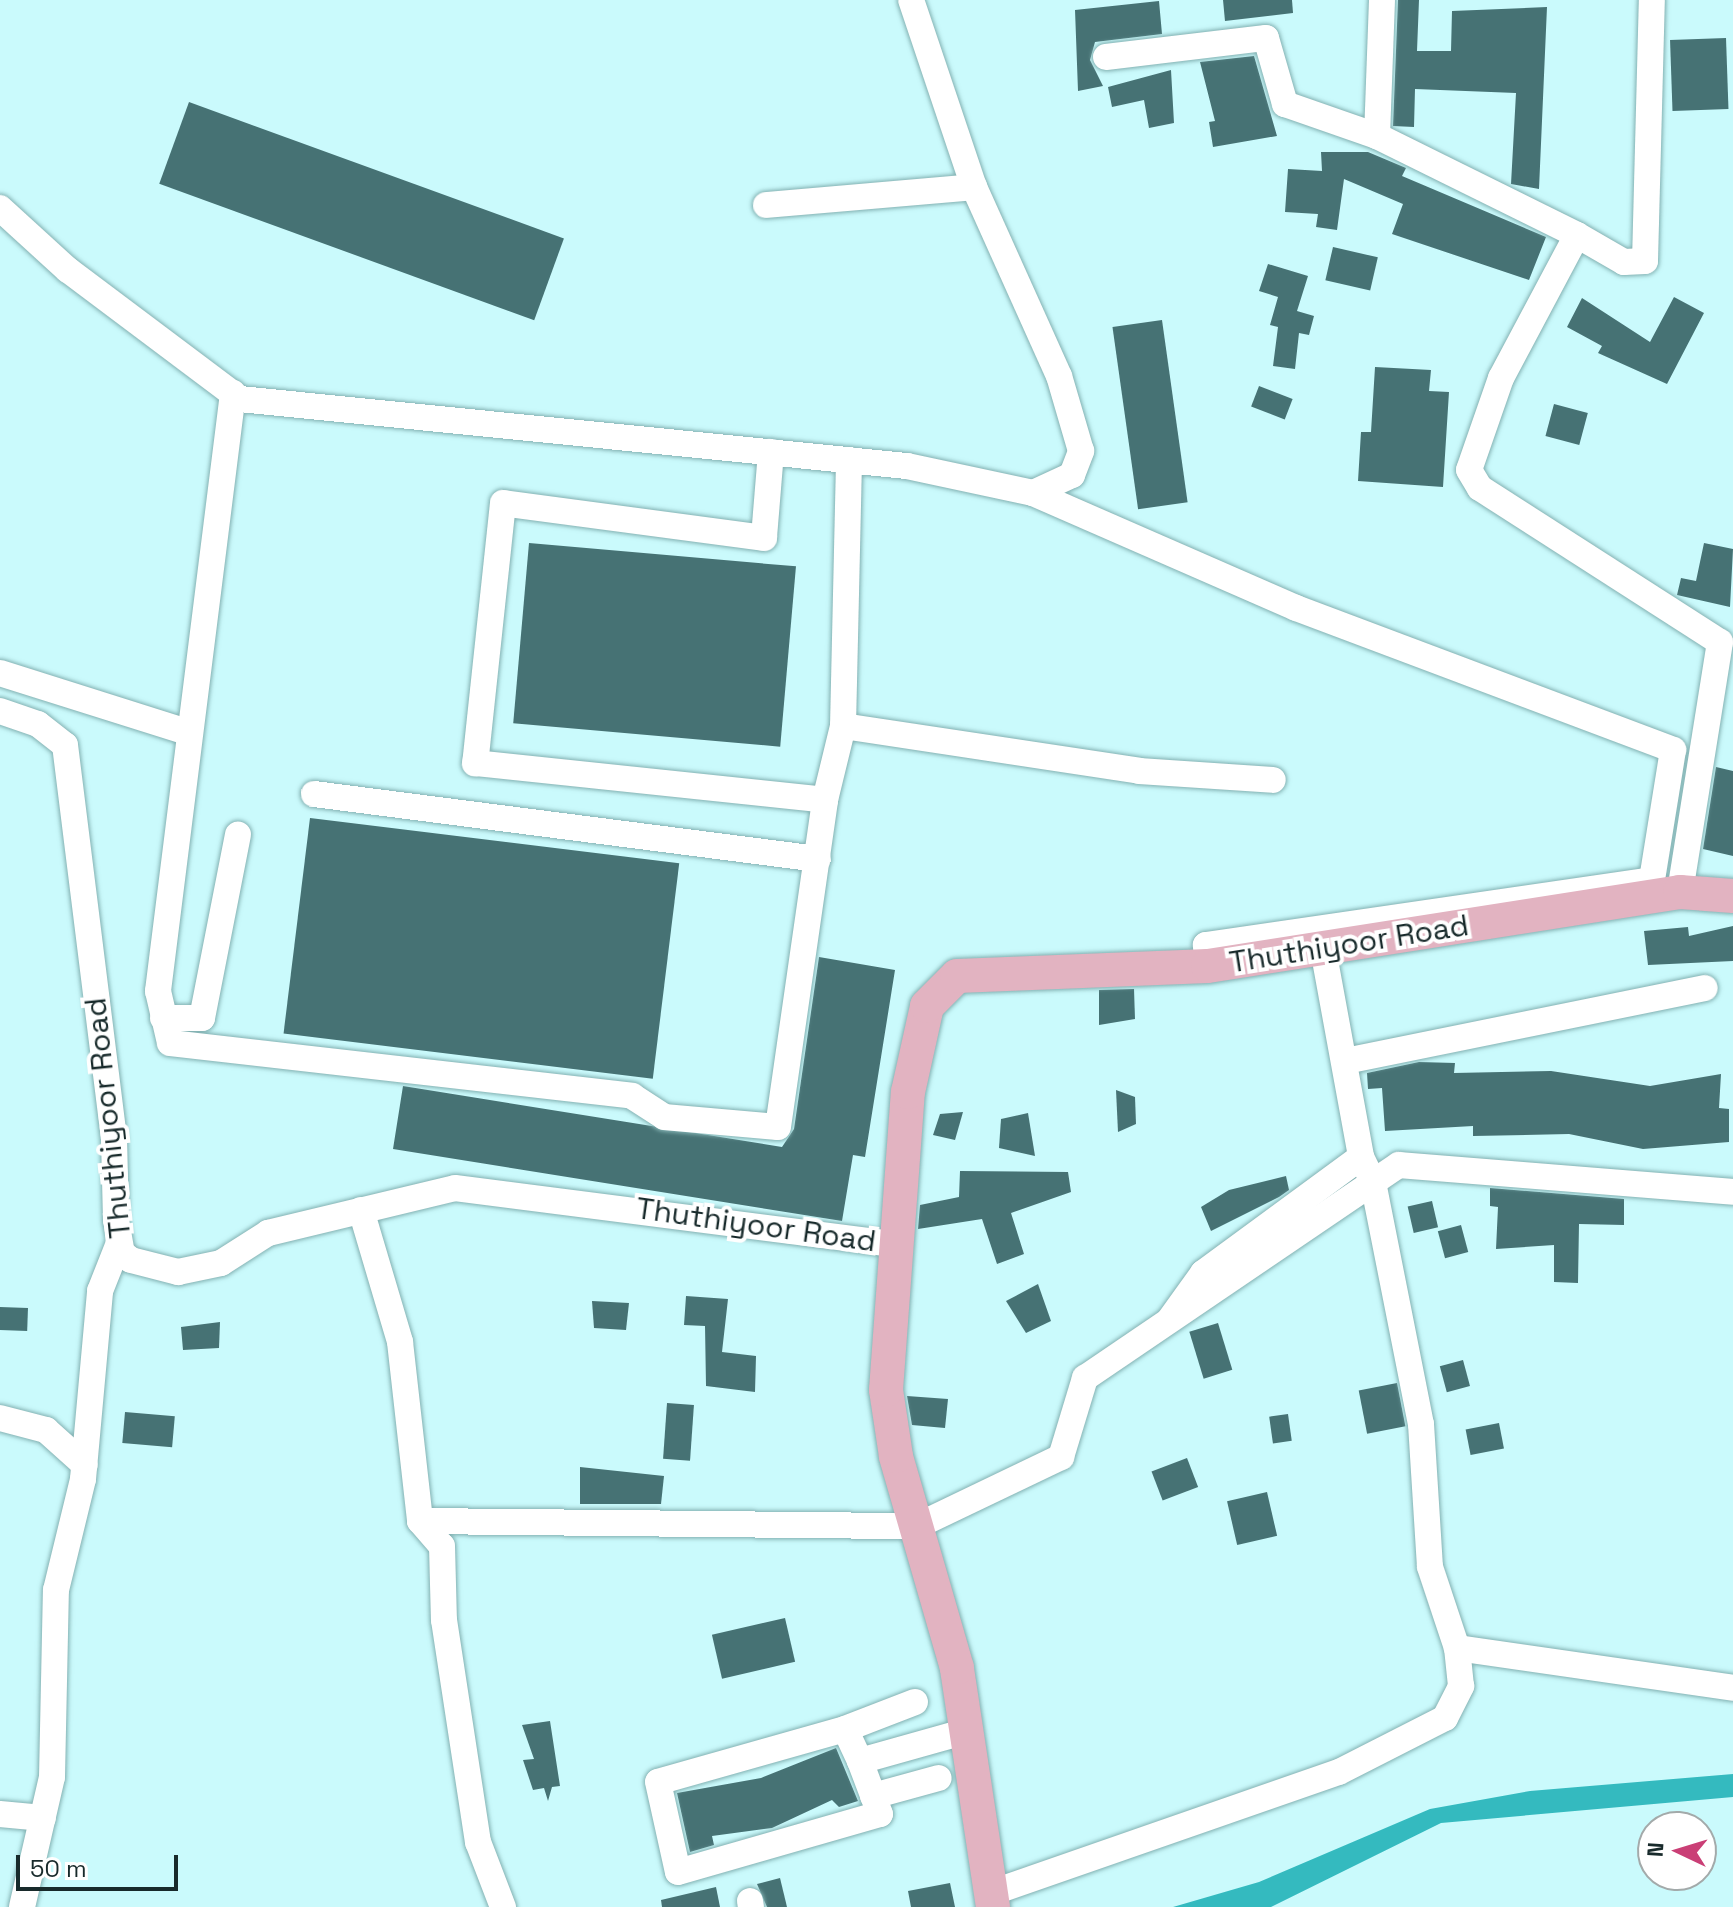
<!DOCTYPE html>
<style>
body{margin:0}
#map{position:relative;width:1733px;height:1907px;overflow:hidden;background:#cafafc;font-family:"Space Grotesk",sans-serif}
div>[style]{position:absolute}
.water>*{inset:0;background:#34babf}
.building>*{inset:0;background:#467274;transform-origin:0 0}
.roads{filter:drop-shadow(0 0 2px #83b1b2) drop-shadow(0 0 2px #83b1b2)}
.minor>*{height:26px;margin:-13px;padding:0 13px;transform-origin:13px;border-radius:13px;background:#fff}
.major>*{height:34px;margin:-17px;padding:0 17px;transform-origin:17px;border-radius:17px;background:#e2b3c1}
span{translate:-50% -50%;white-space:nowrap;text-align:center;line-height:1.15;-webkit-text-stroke:8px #fff;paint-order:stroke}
.street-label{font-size:30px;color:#182a2b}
.north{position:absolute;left:1637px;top:1811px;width:80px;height:80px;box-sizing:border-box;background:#fff;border:2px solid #a3aaaa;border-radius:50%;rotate:274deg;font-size:22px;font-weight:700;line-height:32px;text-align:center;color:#182a2b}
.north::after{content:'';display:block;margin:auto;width:28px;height:36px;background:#ca3f76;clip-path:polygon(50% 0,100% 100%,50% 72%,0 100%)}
.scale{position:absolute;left:16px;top:1855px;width:162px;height:36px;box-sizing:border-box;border:4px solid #182a2b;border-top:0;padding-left:10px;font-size:24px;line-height:28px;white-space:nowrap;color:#182a2b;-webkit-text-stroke:6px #fff;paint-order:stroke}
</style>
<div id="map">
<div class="water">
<div style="clip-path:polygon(1733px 1774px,1733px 1797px,1441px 1823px,1271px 1907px,1173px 1907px,1259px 1882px,1430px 1809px,1530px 1791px)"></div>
</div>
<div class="building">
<div style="clip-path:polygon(1223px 0,1292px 0,1293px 13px,1225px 21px)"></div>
<div style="clip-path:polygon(1398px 0,1419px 0,1417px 51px,1451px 51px,1452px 11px,1547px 7px,1539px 189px,1511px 184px,1516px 93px,1415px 89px,1414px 127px,1393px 126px)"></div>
<div style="clip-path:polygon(1159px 1px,1162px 34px,1095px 42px,1090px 60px,1103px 86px,1078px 91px,1075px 10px)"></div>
<div style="left:1726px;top:38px;width:71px;height:56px;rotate:88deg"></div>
<div style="clip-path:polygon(1254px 56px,1277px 136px,1213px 147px,1209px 122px,1215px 121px,1200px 62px)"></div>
<div style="clip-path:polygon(1171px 70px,1174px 123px,1149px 128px,1144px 100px,1112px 107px,1108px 87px)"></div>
<div style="left:189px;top:102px;width:399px;height:87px;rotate:20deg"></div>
<div style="clip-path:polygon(1321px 152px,1368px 152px,1406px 168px,1402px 176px,1546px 237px,1529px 280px,1392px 234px,1403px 204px,1344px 179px,1337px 230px,1316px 227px,1318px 214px,1285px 212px,1288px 169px,1322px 171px)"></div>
<div style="left:1333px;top:247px;width:46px;height:34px;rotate:13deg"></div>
<div style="clip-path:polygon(1268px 264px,1308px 276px,1297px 311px,1314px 316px,1309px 335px,1299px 333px,1295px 369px,1273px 366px,1278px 327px,1270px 325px,1278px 297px,1259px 291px)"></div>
<div style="clip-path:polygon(1674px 297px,1704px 313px,1667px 384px,1598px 353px,1602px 346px,1567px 327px,1582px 298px,1650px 342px)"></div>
<div style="left:1162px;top:320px;width:184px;height:50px;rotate:82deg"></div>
<div style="clip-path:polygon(1375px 367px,1431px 370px,1429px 391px,1449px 392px,1443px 487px,1358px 481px,1361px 432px,1371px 432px)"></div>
<div style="left:1259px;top:386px;width:36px;height:22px;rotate:21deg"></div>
<div style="left:1554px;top:404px;width:35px;height:33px;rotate:15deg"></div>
<div style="left:529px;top:543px;width:268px;height:181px;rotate:5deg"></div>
<div style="clip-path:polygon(1704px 543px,1733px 549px,1730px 607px,1677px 595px,1681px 578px,1696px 581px)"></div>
<div style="clip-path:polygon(1716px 767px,1733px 771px,1733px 856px,1703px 849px)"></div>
<div style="left:310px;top:818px;width:372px;height:217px;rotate:7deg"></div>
<div style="clip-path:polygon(1733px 926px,1733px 961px,1648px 965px,1644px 931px,1688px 927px,1689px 936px)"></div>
<div style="clip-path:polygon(819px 957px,895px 970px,865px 1157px,853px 1155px,842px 1221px,393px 1149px,403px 1086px,782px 1147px,794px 1129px)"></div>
<div style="clip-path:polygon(1134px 989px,1135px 1019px,1099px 1025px,1099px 990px)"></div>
<div style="clip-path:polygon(1419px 1062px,1455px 1063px,1454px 1073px,1551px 1071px,1650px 1086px,1721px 1074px,1719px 1108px,1729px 1109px,1729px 1142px,1643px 1149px,1569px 1134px,1473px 1136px,1473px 1126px,1385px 1131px,1382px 1088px,1368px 1089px,1367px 1073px)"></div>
<div style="clip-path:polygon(1116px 1090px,1135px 1097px,1136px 1124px,1118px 1132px)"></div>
<div style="clip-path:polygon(963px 1112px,955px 1140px,933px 1135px,940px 1114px)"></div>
<div style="clip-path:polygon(1028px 1113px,1035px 1156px,999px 1148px,1001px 1119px)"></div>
<div style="clip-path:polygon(960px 1171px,1068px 1172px,1071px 1192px,1011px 1213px,1024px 1254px,997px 1264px,982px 1219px,918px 1229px,920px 1205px,959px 1197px)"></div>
<div style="clip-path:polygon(1286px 1176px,1289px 1190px,1279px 1197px,1211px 1231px,1201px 1207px,1229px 1190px)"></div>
<div style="clip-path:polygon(1490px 1188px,1624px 1199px,1624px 1225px,1579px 1224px,1578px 1283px,1554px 1282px,1554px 1245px,1496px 1249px,1498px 1207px,1490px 1206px)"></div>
<div style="left:1432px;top:1201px;width:27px;height:25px;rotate:77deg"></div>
<div style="left:1461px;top:1225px;width:28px;height:24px;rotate:75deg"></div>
<div style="clip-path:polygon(1038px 1284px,1051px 1321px,1026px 1333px,1006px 1301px)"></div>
<div style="clip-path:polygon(686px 1296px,728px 1299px,722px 1352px,756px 1356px,755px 1392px,706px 1386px,705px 1326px,684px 1325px)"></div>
<div style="clip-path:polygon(592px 1301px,629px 1303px,626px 1330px,594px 1328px)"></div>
<div style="left:0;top:1307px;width:28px;height:23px;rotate:2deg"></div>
<div style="clip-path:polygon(220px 1322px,219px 1348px,183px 1350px,181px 1327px)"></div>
<div style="left:1218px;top:1323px;width:49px;height:30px;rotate:73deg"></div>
<div style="left:1463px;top:1360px;width:27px;height:24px;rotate:75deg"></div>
<div style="left:1397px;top:1383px;width:44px;height:39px;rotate:79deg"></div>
<div style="clip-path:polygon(907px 1396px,948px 1399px,945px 1428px,912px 1425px)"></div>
<div style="left:667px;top:1403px;width:27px;height:56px;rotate:4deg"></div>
<div style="left:125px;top:1412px;width:50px;height:31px;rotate:5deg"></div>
<div style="left:1288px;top:1414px;width:27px;height:19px;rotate:82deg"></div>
<div style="left:1499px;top:1423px;width:26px;height:34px;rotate:79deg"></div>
<div style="left:1187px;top:1458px;width:31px;height:38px;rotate:69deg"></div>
<div style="clip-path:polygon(580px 1467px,664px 1476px,661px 1504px,580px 1504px)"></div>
<div style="left:1267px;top:1492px;width:45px;height:41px;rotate:77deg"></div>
<div style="left:785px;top:1618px;width:45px;height:75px;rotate:77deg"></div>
<div style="clip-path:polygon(550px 1721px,560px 1786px,552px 1787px,548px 1801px,544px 1788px,533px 1790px,523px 1760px,534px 1759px,522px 1725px)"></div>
<div style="clip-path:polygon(836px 1748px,858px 1801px,839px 1807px,832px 1800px,772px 1828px,712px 1836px,714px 1845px,690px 1852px,677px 1793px,761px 1778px)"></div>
<div style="clip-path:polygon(780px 1878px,787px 1907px,767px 1907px,757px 1884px)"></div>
<div style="clip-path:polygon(950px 1883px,955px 1907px,911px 1907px,908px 1891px)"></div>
<div style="clip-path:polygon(716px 1887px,720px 1907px,662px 1907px,661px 1900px)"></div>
</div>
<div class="roads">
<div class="minor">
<div style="left:1382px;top:0;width:136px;rotate:92.1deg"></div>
<div style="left:1377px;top:136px;width:223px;rotate:26.3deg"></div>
<div style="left:1577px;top:235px;width:162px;rotate:118deg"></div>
<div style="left:1501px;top:378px;width:97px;rotate:109.2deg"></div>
<div style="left:1469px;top:470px;width:21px;rotate:59deg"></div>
<div style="left:1480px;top:488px;width:285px;rotate:32.7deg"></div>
<div style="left:1720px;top:642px;width:253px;rotate:99.1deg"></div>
<div style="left:1106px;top:57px;width:161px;rotate:-6.8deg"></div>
<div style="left:1266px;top:38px;width:69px;rotate:73.9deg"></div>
<div style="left:1285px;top:104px;width:97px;rotate:19.2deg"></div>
<div style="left:766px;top:205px;width:209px;rotate:-4.9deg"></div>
<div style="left:0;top:208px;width:92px;rotate:42.4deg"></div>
<div style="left:68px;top:270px;width:215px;rotate:36.9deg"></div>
<div style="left:240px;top:399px;width:670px;rotate:5.74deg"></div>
<div style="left:907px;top:466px;width:129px;rotate:12.1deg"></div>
<div style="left:1033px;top:493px;width:43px;rotate:-24.8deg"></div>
<div style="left:1072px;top:475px;width:26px;rotate:-69deg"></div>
<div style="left:1081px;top:451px;width:78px;rotate:-106.3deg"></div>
<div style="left:1059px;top:376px;width:207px;rotate:-114.2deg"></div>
<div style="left:974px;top:187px;width:197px;rotate:-108.6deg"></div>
<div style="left:1577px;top:235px;width:54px;rotate:29.9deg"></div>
<div style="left:1624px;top:262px;width:21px;rotate:-3deg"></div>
<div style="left:1645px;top:261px;width:261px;rotate:-88.5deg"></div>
<div style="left:233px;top:393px;width:603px;rotate:97.15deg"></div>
<div style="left:158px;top:991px;width:53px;rotate:77deg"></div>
<div style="left:170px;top:1043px;width:465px;rotate:6.5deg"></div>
<div style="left:632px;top:1096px;width:38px;rotate:33deg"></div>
<div style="left:664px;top:1117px;width:114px;rotate:5deg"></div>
<div style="left:778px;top:1127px;width:330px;rotate:-81.8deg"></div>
<div style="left:825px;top:800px;width:76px;rotate:-76.3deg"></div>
<div style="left:843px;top:726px;width:266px;rotate:-88.7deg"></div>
<div style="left:771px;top:452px;width:86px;rotate:94.7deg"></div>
<div style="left:764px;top:538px;width:263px;rotate:-172.4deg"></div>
<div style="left:503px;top:503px;width:262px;rotate:96.1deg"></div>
<div style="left:475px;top:763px;width:352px;rotate:6deg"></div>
<div style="left:1033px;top:493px;width:287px;rotate:23.6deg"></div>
<div style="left:1296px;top:608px;width:403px;rotate:20.6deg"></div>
<div style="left:1673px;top:750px;width:132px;rotate:99.2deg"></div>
<div style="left:1652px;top:880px;width:451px;rotate:171.7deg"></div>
<div style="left:1206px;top:945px;width:21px;rotate:85deg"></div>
<div style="left:0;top:673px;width:199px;rotate:17.5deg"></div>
<div style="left:0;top:711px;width:40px;rotate:18.9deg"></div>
<div style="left:38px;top:724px;width:34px;rotate:38deg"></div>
<div style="left:65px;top:745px;width:396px;rotate:82.9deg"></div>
<div style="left:114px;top:1138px;width:82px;rotate:88.6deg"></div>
<div style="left:116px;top:1220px;width:34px;rotate:80deg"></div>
<div style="left:122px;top:1253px;width:11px;rotate:38deg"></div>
<div style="left:131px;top:1260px;width:49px;rotate:14.3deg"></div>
<div style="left:178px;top:1272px;width:44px;rotate:-11.8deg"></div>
<div style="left:221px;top:1263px;width:56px;rotate:-32.6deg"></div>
<div style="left:268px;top:1233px;width:192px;rotate:-13.5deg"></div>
<div style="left:455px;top:1188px;width:442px;rotate:7.3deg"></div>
<div style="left:843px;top:726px;width:299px;rotate:8.6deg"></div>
<div style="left:1139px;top:771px;width:134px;rotate:3.8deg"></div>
<div style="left:314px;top:794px;width:508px;rotate:7.35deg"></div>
<div style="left:1323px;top:949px;width:211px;rotate:79.6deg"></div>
<div style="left:1361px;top:1157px;width:28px;rotate:64deg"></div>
<div style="left:1373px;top:1182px;width:247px;rotate:78.8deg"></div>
<div style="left:1421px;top:1424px;width:143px;rotate:86.4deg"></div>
<div style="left:1430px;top:1567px;width:85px;rotate:71.6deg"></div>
<div style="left:163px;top:1018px;width:39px"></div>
<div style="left:202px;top:1018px;width:187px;rotate:-78.9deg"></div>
<div style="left:1346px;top:1061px;width:366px;rotate:-11.5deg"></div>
<div style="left:361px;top:1210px;width:138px;rotate:73.5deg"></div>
<div style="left:400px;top:1342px;width:180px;rotate:83.6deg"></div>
<div style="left:420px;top:1521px;width:33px;rotate:49deg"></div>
<div style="left:442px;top:1546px;width:74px;rotate:88.5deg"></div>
<div style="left:444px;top:1620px;width:225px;rotate:81.3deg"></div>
<div style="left:478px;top:1842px;width:70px;rotate:69deg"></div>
<div style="left:1170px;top:1319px;width:57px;rotate:-54.3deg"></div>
<div style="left:1203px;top:1273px;width:196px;rotate:-36.3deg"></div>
<div style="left:0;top:1418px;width:48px;rotate:14.6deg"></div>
<div style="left:46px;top:1430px;width:52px;rotate:41.9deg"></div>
<div style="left:420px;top:1521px;width:497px;rotate:0.6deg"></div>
<div style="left:917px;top:1526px;width:160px;rotate:-25.6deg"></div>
<div style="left:1061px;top:1457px;width:83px;rotate:-73.1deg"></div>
<div style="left:1085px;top:1378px;width:379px;rotate:-34.2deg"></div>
<div style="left:1399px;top:1165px;width:335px;rotate:4.6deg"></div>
<div style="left:845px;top:1729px;width:75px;rotate:-21.1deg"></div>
<div style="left:860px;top:1761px;width:35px;rotate:-115deg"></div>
<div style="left:845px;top:1729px;width:194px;rotate:164.2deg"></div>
<div style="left:658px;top:1782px;width:92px;rotate:77.5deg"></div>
<div style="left:678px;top:1872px;width:210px;rotate:-16deg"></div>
<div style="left:880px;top:1814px;width:57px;rotate:-110.7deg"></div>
<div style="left:860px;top:1761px;width:111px;rotate:-15.7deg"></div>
<div style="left:873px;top:1796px;width:68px;rotate:-15.3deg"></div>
<div style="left:0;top:1814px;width:43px;rotate:5.3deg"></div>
<div style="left:991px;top:1893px;width:368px;rotate:-19.2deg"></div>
<div style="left:1339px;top:1772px;width:119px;rotate:-27deg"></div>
<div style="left:1445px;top:1718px;width:36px;rotate:-63deg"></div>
<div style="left:1461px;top:1686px;width:38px;rotate:-96deg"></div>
<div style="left:1457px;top:1648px;width:279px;rotate:8.2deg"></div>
<div style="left:750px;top:1901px;width:6px;rotate:81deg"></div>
<div style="left:22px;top:1907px;width:133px;rotate:-77deg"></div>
<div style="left:52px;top:1777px;width:187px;rotate:-88.8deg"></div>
<div style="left:56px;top:1590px;width:114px;rotate:-76.3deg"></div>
<div style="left:83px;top:1479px;width:189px;rotate:-84.8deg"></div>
<div style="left:100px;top:1291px;width:52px;rotate:-68.4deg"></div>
</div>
<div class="major">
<div style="left:993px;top:1907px;width:242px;rotate:-98.6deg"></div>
<div style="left:957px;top:1668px;width:221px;rotate:-106.1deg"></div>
<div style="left:896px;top:1456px;width:67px;rotate:-98.6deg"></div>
<div style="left:886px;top:1390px;width:299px;rotate:-85.8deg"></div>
<div style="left:908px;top:1092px;width:88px;rotate:-77.5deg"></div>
<div style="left:927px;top:1006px;width:42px;rotate:-45deg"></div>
<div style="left:957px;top:976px;width:251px;rotate:-2.3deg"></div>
<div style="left:1208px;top:966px;width:478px;rotate:-8.9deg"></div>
<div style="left:1680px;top:892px;width:53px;rotate:4.3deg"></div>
</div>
</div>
<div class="street-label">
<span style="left:1349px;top:944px;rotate:-9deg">Thuthiyoor Road</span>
<span style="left:108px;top:1118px;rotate:-96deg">Thuthiyoor Road</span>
<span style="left:756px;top:1225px;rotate:8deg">Thuthiyoor Road</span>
</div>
<div class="north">N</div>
<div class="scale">50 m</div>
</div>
